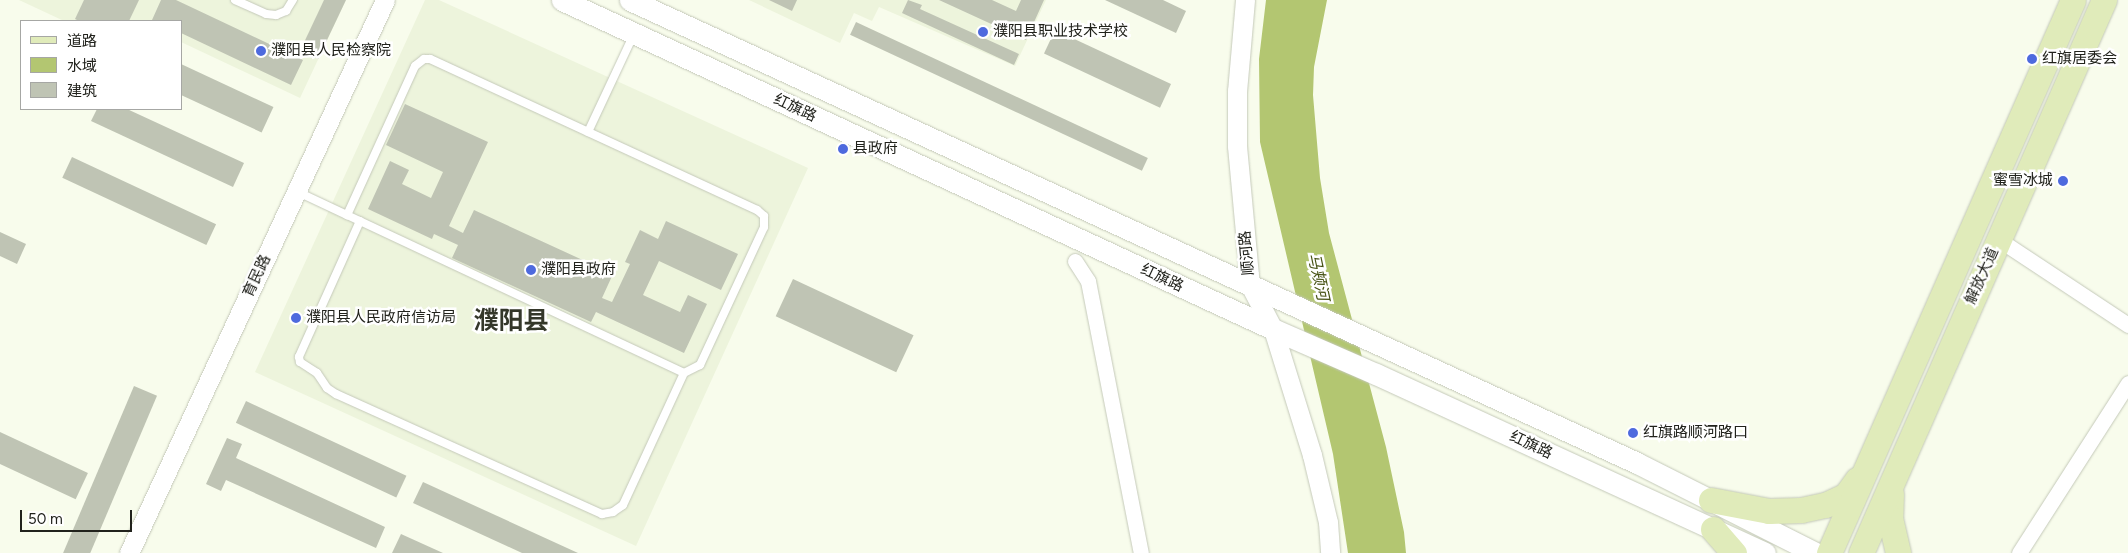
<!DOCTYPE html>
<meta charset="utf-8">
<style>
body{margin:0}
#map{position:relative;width:2128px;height:553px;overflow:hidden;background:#f8fcec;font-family:Figtree,"Noto Sans SC",sans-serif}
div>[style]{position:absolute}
.built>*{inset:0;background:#edf4dc}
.water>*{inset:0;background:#b3c671}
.building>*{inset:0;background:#bfc4b4;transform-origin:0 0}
.roads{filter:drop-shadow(0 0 1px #c4c9b9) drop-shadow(0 0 1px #c4c9b9)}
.service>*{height:8px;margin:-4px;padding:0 4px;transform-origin:4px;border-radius:4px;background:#fff}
.minor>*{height:15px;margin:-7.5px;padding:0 7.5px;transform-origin:7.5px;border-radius:7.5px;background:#fff}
.tertiary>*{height:19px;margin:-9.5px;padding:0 9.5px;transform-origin:9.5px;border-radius:9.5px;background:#fff}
.secondary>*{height:21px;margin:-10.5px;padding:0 10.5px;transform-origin:10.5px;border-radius:10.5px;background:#fff}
.primary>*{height:25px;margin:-12.5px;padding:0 12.5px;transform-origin:12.5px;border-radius:12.5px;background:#e0ebba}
.dots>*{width:14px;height:14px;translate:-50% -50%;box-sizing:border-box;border:2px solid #fff;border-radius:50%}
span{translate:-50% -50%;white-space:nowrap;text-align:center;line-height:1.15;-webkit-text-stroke:5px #fff;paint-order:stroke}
.poi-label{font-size:15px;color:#21221c}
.left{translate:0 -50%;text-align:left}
.right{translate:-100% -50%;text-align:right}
.street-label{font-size:15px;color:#21221c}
.water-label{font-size:16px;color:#475315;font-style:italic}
.town-label{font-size:25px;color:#34372a;font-weight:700}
.legend{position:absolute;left:20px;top:20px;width:162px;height:90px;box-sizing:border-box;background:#fff;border:1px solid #a6a7a4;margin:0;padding:6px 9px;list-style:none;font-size:15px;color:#21221c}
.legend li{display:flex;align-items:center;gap:10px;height:25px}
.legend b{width:25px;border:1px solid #a6a7a4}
.scale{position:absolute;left:20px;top:510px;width:112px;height:22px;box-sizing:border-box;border:2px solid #21221c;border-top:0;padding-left:6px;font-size:15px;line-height:18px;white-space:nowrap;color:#21221c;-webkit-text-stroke:4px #fff;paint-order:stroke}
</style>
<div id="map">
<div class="built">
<div style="clip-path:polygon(19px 0,346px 0,300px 98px,181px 42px,181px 21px,64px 21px)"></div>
<div style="clip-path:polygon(425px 0,439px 0,808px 168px,636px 546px,255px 372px)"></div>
<div style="clip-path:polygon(749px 0,1046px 0,1015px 66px,879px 7px,872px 21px,854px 13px,840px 43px)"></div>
</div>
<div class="water">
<div style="clip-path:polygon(1266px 0,1327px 0,1314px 67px,1313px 95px,1320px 178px,1329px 233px,1386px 447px,1404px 532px,1406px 553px,1348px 553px,1333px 454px,1260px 142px,1259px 59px)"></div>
</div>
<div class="building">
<div style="clip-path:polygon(84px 0,139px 0,129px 21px,79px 21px,75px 19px)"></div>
<div style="clip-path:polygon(161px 0,176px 0,303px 60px,291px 85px,181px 33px,181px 21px,152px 20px)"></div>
<div style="clip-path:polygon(324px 0,346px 0,318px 59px,300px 51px)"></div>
<div style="clip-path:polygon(769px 0,797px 0,792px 11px)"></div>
<div style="clip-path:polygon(908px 0,922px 5px,920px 9px,1019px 54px,1014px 65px,902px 13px)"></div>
<div style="clip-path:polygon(939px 0,992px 0,1016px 11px,1021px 0,1044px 0,1026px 40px)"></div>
<div style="clip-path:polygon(1105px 0,1163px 0,1186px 11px,1176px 33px)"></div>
<div style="left:856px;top:22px;width:322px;height:14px;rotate:25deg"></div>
<div style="left:1055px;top:30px;width:128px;height:26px;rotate:25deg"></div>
<div style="left:181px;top:64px;width:102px;height:28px;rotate:25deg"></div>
<div style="clip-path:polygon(405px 104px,488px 142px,449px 226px,463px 233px,474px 210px,613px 274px,602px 298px,612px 302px,630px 264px,625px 262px,640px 230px,658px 239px,666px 221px,738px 254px,721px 290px,659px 261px,643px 295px,680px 312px,688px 295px,707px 304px,684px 353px,596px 312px,591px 322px,452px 258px,458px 245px,434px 234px,432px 239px,368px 209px,390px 161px,409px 170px,402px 184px,431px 198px,443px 172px,386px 145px)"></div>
<div style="clip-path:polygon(97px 109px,127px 109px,244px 163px,233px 187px,91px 121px)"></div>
<div style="left:72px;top:157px;width:159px;height:23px;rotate:25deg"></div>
<div style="clip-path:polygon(0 232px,26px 244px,17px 264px,0 256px)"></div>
<div style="left:793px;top:279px;width:133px;height:41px;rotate:25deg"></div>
<div style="left:134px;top:386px;width:25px;height:184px;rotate:23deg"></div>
<div style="left:246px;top:401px;width:177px;height:24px;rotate:25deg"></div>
<div style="left:0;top:432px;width:97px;height:29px;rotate:25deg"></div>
<div style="clip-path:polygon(227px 438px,242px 444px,236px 458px,385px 527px,376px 548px,226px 480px,221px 491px,206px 484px)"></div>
<div style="clip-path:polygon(423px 482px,578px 553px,522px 553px,413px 503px)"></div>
<div style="clip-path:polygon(401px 534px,443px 553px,392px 553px)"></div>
</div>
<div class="roads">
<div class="service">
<div style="left:235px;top:0;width:34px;rotate:24deg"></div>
<div style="left:266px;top:14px;width:10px;rotate:6deg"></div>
<div style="left:276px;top:15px;width:11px;rotate:-22deg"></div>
<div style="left:286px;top:11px;width:13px;rotate:-58deg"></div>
<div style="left:588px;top:132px;width:108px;rotate:-64.9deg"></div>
<div style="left:296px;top:191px;width:56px;rotate:25.2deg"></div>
<div style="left:347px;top:215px;width:372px;rotate:25.1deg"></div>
<div style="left:684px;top:373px;width:18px;rotate:-27deg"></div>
<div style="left:700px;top:365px;width:152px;rotate:-65.1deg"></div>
<div style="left:764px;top:227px;width:11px;rotate:-90deg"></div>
<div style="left:764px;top:216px;width:9px;rotate:-139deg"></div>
<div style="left:757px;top:210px;width:360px;rotate:-155.2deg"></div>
<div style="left:430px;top:59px;width:6px;rotate:180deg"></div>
<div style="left:424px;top:59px;width:11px;rotate:142deg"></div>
<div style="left:415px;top:66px;width:164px;rotate:114.5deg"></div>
<div style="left:360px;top:221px;width:149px;rotate:114.2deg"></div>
<div style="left:299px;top:357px;width:5px;rotate:79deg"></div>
<div style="left:300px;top:362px;width:20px;rotate:33deg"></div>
<div style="left:317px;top:373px;width:18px;rotate:56deg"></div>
<div style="left:327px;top:388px;width:11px;rotate:34deg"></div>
<div style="left:336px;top:394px;width:292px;rotate:24.3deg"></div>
<div style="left:602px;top:514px;width:11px;rotate:-10deg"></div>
<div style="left:613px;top:512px;width:12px;rotate:-35deg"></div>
<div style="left:623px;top:505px;width:145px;rotate:-65.2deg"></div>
</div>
<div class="minor">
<div style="left:1998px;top:239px;width:156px;rotate:33.5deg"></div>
<div style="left:1075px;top:261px;width:24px;rotate:57deg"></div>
<div style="left:1088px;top:281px;width:277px;rotate:79deg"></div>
<div style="left:2019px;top:553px;width:202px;rotate:-57.3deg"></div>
</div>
<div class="tertiary">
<div style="left:1245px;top:0;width:91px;rotate:95deg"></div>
<div style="left:1237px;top:91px;width:55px;rotate:90deg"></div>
<div style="left:1237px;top:146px;width:140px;rotate:84.7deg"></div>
<div style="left:1250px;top:285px;width:50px;rotate:62.4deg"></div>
<div style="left:1273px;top:329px;width:132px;rotate:72.8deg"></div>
<div style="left:1312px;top:455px;width:69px;rotate:76.6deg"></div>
<div style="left:1328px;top:522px;width:31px;rotate:86deg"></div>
<div style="left:129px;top:553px;width:609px;rotate:-65.16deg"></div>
</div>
<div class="secondary">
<div style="left:562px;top:0;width:783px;rotate:24.83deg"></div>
<div style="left:1273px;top:329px;width:112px;rotate:23.6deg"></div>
<div style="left:1376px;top:374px;width:428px;rotate:24.7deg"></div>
<div style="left:630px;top:0;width:1108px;rotate:24.69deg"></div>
<div style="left:1637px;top:463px;width:199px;rotate:26.8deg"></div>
</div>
<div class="primary">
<div style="left:1891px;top:494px;width:24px;rotate:92deg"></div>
<div style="left:1890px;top:518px;width:36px;rotate:77deg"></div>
<div style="left:1711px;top:500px;width:59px;rotate:10.7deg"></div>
<div style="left:1769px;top:511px;width:32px;rotate:-2deg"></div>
<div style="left:1801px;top:510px;width:25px;rotate:-12deg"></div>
<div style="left:1825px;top:505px;width:23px;rotate:-25deg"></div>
<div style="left:1846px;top:495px;width:19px;rotate:-54deg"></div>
<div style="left:1713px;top:529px;width:32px;rotate:49deg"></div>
<div style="left:1829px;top:553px;width:604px;rotate:-66.19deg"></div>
<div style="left:1861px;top:553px;width:604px;rotate:-66.28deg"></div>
</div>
</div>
<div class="dots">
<div style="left:983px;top:32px;background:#4e6ade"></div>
<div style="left:261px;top:51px;background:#4e6ade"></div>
<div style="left:2032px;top:59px;background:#4e6ade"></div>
<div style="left:843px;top:149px;background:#4e6ade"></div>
<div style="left:2063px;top:181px;background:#4e6ade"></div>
<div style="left:531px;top:270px;background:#4e6ade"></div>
<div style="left:296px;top:318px;background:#4e6ade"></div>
<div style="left:1633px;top:433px;background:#4e6ade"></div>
</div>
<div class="poi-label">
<span class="left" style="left:993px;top:32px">濮阳县职业技术学校</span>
<span class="left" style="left:271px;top:51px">濮阳县人民检察院</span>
<span class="left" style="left:2042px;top:59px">红旗居委会</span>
<span class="left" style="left:853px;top:149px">县政府</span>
<span class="right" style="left:2053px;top:181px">蜜雪冰城</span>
<span class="left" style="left:541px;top:270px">濮阳县政府</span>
<span class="left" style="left:306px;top:318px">濮阳县人民政府信访局</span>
<span class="left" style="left:1643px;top:433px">红旗路顺河路口</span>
</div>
<div class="street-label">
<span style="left:795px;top:108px;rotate:25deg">红旗路</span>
<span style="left:1247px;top:253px;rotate:-95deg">顺河路</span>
<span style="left:257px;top:276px;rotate:-65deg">育民路</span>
<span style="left:1982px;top:276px;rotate:-66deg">解放大道</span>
<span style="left:1162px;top:278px;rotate:25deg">红旗路</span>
<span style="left:1531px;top:445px;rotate:25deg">红旗路</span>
</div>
<div class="water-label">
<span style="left:1318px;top:277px;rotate:78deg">马颊河</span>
</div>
<div class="town-label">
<span style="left:511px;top:320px">濮阳县</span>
</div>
<ul class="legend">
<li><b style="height:6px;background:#e0ebba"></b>道路</li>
<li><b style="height:14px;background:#b3c671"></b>水域</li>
<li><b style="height:14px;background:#bfc4b4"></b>建筑</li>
</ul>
<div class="scale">50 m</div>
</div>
